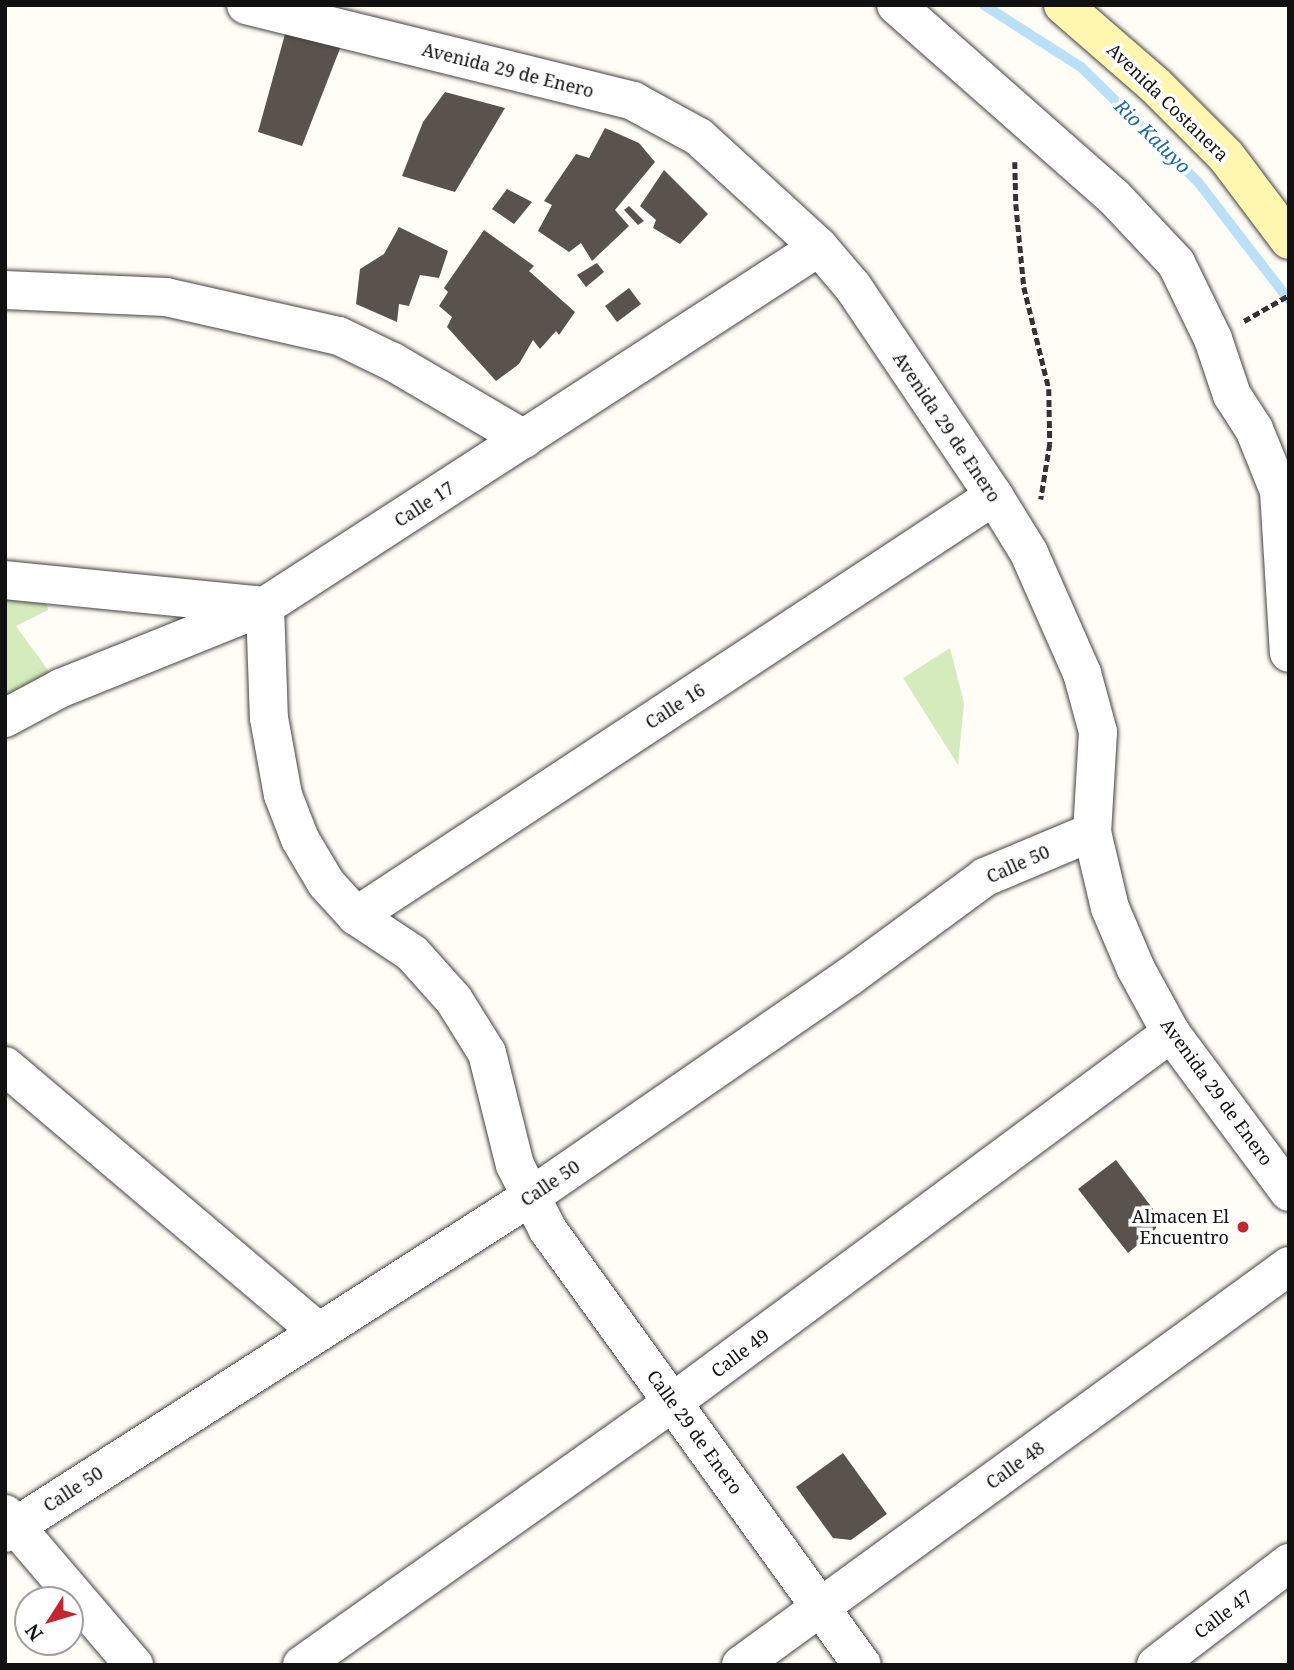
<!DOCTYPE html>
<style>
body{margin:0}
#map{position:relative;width:1294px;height:1670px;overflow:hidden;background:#fffdf5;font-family:"Noto Serif",serif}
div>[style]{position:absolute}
.green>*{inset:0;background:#d5ebbd}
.stream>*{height:10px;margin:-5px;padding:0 5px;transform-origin:5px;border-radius:5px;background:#b9e0f7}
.building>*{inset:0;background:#5a524d;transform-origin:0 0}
.path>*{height:4.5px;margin-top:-2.25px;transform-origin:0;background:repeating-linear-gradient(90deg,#333 0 7px,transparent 0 10.5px)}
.roads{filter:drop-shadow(0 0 2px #444) drop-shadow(0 0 2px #444)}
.street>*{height:38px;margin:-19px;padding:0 19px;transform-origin:19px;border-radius:19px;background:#fff}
.secondary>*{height:38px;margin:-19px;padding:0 19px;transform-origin:19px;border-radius:19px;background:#fff6b0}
.dots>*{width:19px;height:19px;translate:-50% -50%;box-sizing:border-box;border:4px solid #fff;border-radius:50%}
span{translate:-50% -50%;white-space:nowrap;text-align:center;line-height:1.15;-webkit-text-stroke:7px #fff;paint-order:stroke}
.street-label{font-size:18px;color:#111}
.poi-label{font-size:18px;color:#111}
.right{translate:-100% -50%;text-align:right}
.water-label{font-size:19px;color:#1768a6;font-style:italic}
.frame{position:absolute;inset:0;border:7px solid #111;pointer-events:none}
.north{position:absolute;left:14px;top:1586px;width:70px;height:70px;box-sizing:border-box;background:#fff;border:2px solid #a0a0a0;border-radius:50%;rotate:233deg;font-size:19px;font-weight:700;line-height:28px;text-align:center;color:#111}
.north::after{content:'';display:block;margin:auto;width:24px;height:32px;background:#c4262e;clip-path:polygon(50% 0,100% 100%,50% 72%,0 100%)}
</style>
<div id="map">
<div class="green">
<div style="clip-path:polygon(5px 580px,44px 589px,48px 610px,16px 626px,61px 688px,5px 718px)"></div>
<div style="clip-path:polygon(950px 648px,964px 703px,958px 765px,903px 678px)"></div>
</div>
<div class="stream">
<div style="left:984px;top:5px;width:115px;rotate:32.6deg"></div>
<div style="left:1081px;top:67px;width:164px;rotate:44.5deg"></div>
<div style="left:1198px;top:182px;width:149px;rotate:52.4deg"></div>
</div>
<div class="building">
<div style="clip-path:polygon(287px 27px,341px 46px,302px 146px,258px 132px)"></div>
<div style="clip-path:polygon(445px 92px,505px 108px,455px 192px,402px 176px,423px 122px)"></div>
<div style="clip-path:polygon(605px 128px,639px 143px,655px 162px,615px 210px,629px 226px,592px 261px,581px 243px,569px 252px,538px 231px,552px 205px,544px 201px,576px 154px,589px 158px)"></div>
<div style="clip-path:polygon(664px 170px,708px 214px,680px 244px,653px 228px,656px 220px,640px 206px)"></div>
<div style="clip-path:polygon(507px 189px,532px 202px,514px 224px,492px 209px)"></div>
<div style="clip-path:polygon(629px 206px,644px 221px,638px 225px,624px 210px)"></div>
<div style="clip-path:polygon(399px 227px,448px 251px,439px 278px,420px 275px,409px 306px,399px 304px,397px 322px,356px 304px,360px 269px,384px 254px)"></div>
<div style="clip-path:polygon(484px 230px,534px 266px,529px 271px,575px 312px,559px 335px,556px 331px,540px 349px,533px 340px,519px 364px,496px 381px,447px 327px,452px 317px,439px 306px,448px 292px,444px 288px)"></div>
<div style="clip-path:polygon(597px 263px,604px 272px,586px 287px,577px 275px)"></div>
<div style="left:629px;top:288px;width:20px;height:30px;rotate:53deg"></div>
<div style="clip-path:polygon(1116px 1160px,1153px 1209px,1156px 1219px,1156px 1228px,1151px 1234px,1128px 1253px,1078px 1189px)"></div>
<div style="clip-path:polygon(843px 1453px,887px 1514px,851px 1540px,833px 1538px,796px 1487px)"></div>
</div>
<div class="path">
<div style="left:1015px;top:162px;width:42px;rotate:88.6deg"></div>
<div style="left:1016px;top:204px;width:83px;rotate:84.5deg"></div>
<div style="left:1024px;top:287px;width:105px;rotate:76.2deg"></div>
<div style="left:1049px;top:389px;width:55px;rotate:89deg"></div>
<div style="left:1050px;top:444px;width:56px;rotate:99.3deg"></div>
<div style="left:1244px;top:321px;width:52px;rotate:-30deg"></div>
</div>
<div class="roads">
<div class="street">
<div style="left:246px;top:5px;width:399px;rotate:13.9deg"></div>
<div style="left:633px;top:101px;width:75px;rotate:28.6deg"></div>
<div style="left:699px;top:137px;width:163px;rotate:42.5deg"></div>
<div style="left:819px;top:247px;width:52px;rotate:49.6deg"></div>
<div style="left:853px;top:287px;width:252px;rotate:56deg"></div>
<div style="left:994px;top:496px;width:67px;rotate:58.4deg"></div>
<div style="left:1029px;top:553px;width:131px;rotate:66.2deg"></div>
<div style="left:1082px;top:673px;width:61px;rotate:74.8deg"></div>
<div style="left:1098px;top:732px;width:100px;rotate:93.4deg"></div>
<div style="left:1092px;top:832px;width:78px;rotate:76.7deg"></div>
<div style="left:1110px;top:908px;width:66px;rotate:66.9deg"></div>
<div style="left:1136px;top:969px;width:73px;rotate:61.3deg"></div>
<div style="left:1171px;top:1033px;width:198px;rotate:53.4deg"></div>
<div style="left:896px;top:5px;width:290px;rotate:41.4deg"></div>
<div style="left:1114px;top:197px;width:91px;rotate:46.8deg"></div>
<div style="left:1176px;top:263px;width:85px;rotate:64deg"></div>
<div style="left:1213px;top:339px;width:59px;rotate:71.3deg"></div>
<div style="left:1232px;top:395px;width:40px;rotate:57.1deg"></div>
<div style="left:1254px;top:429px;width:67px;rotate:68deg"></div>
<div style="left:1279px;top:491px;width:162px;rotate:86.5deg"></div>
<div style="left:5px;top:290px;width:161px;rotate:2.5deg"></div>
<div style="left:166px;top:297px;width:177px;rotate:12.7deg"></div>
<div style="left:339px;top:336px;width:60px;rotate:25.7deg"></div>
<div style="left:393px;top:362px;width:152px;rotate:30.4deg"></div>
<div style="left:5px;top:580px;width:261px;rotate:5.7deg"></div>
<div style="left:265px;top:606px;width:112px;rotate:88deg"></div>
<div style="left:269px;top:718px;width:78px;rotate:79.7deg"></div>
<div style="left:283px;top:795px;width:47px;rotate:68.9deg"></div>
<div style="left:300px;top:839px;width:51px;rotate:59.4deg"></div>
<div style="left:326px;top:883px;width:45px;rotate:47.7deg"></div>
<div style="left:356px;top:916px;width:67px;rotate:33.5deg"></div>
<div style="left:412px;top:953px;width:63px;rotate:48.2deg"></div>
<div style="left:454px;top:1000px;width:62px;rotate:58.1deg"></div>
<div style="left:487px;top:1053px;width:115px;rotate:76deg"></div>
<div style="left:515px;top:1165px;width:73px;rotate:63.1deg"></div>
<div style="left:548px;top:1230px;width:536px;rotate:54.18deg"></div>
<div style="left:5px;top:718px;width:64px;rotate:-28.2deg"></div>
<div style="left:61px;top:688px;width:220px;rotate:-21.9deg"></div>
<div style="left:265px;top:606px;width:660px;rotate:-32.94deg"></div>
<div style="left:356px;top:916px;width:764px;rotate:-33.36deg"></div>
<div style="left:5px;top:1066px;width:409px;rotate:40.3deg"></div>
<div style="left:5px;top:1514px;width:199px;rotate:49.5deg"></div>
<div style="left:5px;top:1533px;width:623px;rotate:-32.62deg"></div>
<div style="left:530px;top:1197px;width:388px;rotate:-34.6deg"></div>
<div style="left:849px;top:977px;width:169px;rotate:-36.3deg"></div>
<div style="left:985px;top:877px;width:116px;rotate:-22.8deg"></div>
<div style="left:302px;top:1665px;width:455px;rotate:-35.3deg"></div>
<div style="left:673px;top:1402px;width:620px;rotate:-36.54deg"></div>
<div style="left:741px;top:1665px;width:678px;rotate:-36.06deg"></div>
<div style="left:1156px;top:1665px;width:168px;rotate:-37.5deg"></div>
</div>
<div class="secondary">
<div style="left:1063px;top:5px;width:122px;rotate:41deg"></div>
<div style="left:1155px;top:85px;width:100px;rotate:45deg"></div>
<div style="left:1226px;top:156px;width:105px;rotate:53.1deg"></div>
</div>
</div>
<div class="dots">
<div style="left:1243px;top:1227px;background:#c4262e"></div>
</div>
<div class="street-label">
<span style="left:508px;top:70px;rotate:14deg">Avenida 29 de Enero</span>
<span style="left:1168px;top:102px;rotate:44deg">Avenida Costanera</span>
<span style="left:947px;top:427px;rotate:56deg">Avenida 29 de Enero</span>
<span style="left:424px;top:504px;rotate:-33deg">Calle 17</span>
<span style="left:675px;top:706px;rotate:-33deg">Calle 16</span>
<span style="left:1018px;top:864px;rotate:-24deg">Calle 50</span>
<span style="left:1217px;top:1092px;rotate:54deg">Avenida 29 de Enero</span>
<span style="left:550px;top:1183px;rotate:-34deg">Calle 50</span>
<span style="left:740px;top:1353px;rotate:-37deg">Calle 49</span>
<span style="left:695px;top:1432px;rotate:54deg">Calle 29 de Enero</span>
<span style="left:1015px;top:1465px;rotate:-36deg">Calle 48</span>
<span style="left:73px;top:1489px;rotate:-33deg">Calle 50</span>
<span style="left:1223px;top:1614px;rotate:-37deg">Calle 47</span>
</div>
<div class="poi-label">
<span class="right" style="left:1229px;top:1227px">Almacen El<br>Encuentro</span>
</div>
<div class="water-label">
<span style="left:1152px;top:137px;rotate:44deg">Rio Kaluyo</span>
</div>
<div class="frame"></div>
<div class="north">N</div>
</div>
